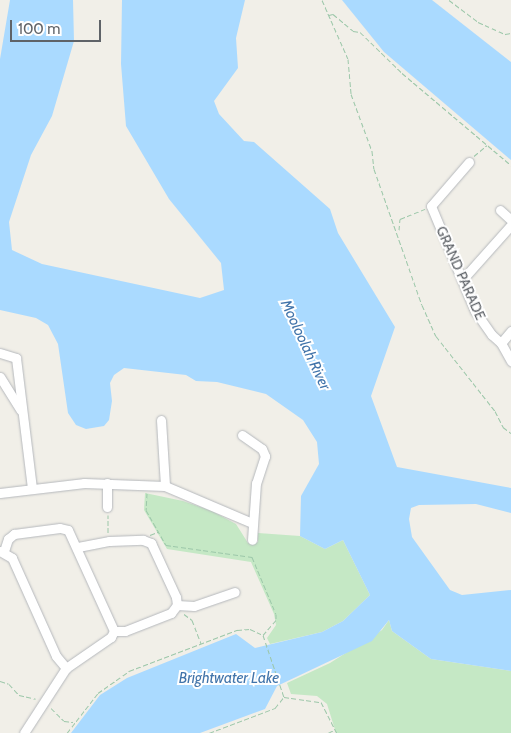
<!DOCTYPE html>
<style>
body{margin:0}
#map{position:relative;width:511px;height:733px;overflow:hidden;background:#f1efe8;font-family:Cabin,sans-serif}
div>[style]{position:absolute}
.green>*{inset:0;background:#c5e8c5}
.water>*{inset:0;background:#aadaff}
.path>*{height:1px;margin-top:-0.5px;transform-origin:0;background:repeating-linear-gradient(90deg,#9cc7a9 0 5px,transparent 0 7.5px)}
.roads{filter:drop-shadow(0 0 1px #b5b8bc) drop-shadow(0 0 1px #b5b8bc)}
.minor>*{height:9px;margin:-4.5px;padding:0 4.5px;transform-origin:4.5px;border-radius:4.5px;background:#fff}
span{translate:-50% -50%;white-space:nowrap;text-align:center;line-height:1.15;-webkit-text-stroke:4px #fff;paint-order:stroke}
.street-label{font-size:14px;color:#5f6368}
.water-label{font-size:15px;color:#4174aa;font-style:italic}
.scale{position:absolute;left:10px;top:20px;width:91px;height:22px;box-sizing:border-box;border:2px solid #5f6368;border-top:0;padding-left:6px;font-size:15px;line-height:18px;white-space:nowrap;color:#5f6368;-webkit-text-stroke:4px #fff;paint-order:stroke}
</style>
<div id="map">
<div class="green">
<div style="clip-path:polygon(145px 493px,183px 501px,212px 511px,236px 524px,248px 543px,258px 542px,258px 533px,300px 536px,325px 549px,343px 540px,370px 595px,343px 621px,322px 632px,270px 644px,267px 638px,276px 625px,274px 614px,251px 562px,167px 549px,144px 510px)"></div>
<div style="clip-path:polygon(389px 620px,392px 631px,431px 659px,511px 671px,511px 733px,336px 733px,327px 704px,317px 696px,291px 694px,287px 683px,330px 663px,382px 630px)"></div>
</div>
<div class="water">
<div style="clip-path:polygon(10px 0,73px 0,74px 41px,52px 116px,31px 155px,9px 222px,12px 250px,42px 264px,200px 298px,224px 290px,221px 263px,169px 199px,126px 126px,121px 64px,122px 0,245px 0,236px 38px,238px 68px,214px 101px,219px 114px,244px 141px,254px 142px,330px 209px,338px 233px,395px 327px,371px 396px,397px 467px,511px 488px,511px 513px,476px 504px,419px 505px,411px 508px,409px 519px,412px 537px,450px 590px,462px 595px,511px 590px,511px 671px,431px 659px,392px 631px,389px 620px,372px 641px,277px 686px,265px 709px,200px 733px,71px 733px,100px 695px,127px 678px,236px 634px,255px 648px,322px 632px,343px 621px,370px 595px,343px 540px,325px 549px,300px 536px,301px 496px,319px 464px,317px 442px,303px 420px,266px 394px,217px 382px,196px 381px,186px 375px,124px 368px,114px 375px,110px 383px,112px 401px,109px 420px,104px 426px,86px 429px,76px 425px,68px 413px,58px 344px,48px 325px,36px 318px,0 310px,0 59px)"></div>
<div style="clip-path:polygon(342px 0,432px 0,511px 62px,511px 160px,384px 52px)"></div>
</div>
<div class="path">
<div style="left:322px;top:0;width:64px;rotate:66.2deg"></div>
<div style="left:348px;top:59px;width:35px;rotate:85deg"></div>
<div style="left:351px;top:94px;width:61px;rotate:69.8deg"></div>
<div style="left:372px;top:151px;width:18px;rotate:84deg"></div>
<div style="left:374px;top:169px;width:144px;rotate:70.6deg"></div>
<div style="left:422px;top:305px;width:34px;rotate:66deg"></div>
<div style="left:436px;top:336px;width:95px;rotate:51.8deg"></div>
<div style="left:495px;top:411px;width:18px;rotate:63deg"></div>
<div style="left:503px;top:427px;width:10px;rotate:37deg"></div>
<div style="left:449px;top:0;width:36px;rotate:37deg"></div>
<div style="left:478px;top:22px;width:30px;rotate:24deg"></div>
<div style="left:505px;top:34px;width:6px;rotate:-9deg"></div>
<div style="left:329px;top:15px;width:4px;rotate:-14deg"></div>
<div style="left:333px;top:14px;width:26px;rotate:40deg"></div>
<div style="left:353px;top:31px;width:7px;rotate:8deg"></div>
<div style="left:360px;top:32px;width:59px;rotate:44.3deg"></div>
<div style="left:402px;top:73px;width:143px;rotate:40.2deg"></div>
<div style="left:474px;top:156px;width:17px;rotate:-40deg"></div>
<div style="left:399px;top:230px;width:11px;rotate:-85deg"></div>
<div style="left:400px;top:219px;width:27px;rotate:-22deg"></div>
<div style="left:147px;top:493px;width:17px;rotate:93deg"></div>
<div style="left:146px;top:510px;width:40px;rotate:60.3deg"></div>
<div style="left:166px;top:545px;width:87px;rotate:7.9deg"></div>
<div style="left:252px;top:557px;width:62px;rotate:67.2deg"></div>
<div style="left:276px;top:614px;width:6px;rotate:90deg"></div>
<div style="left:276px;top:620px;width:20px;rotate:131deg"></div>
<div style="left:263px;top:635px;width:65px;rotate:71.3deg"></div>
<div style="left:108px;top:533px;width:18px;rotate:-90deg"></div>
<div style="left:150px;top:535px;width:9px;rotate:-21deg"></div>
<div style="left:184px;top:614px;width:10px;rotate:37deg"></div>
<div style="left:192px;top:620px;width:25px;rotate:69deg"></div>
<div style="left:0;top:681px;width:9px;rotate:18deg"></div>
<div style="left:9px;top:684px;width:15px;rotate:48deg"></div>
<div style="left:19px;top:695px;width:17px;rotate:13deg"></div>
<div style="left:51px;top:708px;width:18px;rotate:45deg"></div>
<div style="left:64px;top:721px;width:9px;rotate:6deg"></div>
<div style="left:67px;top:733px;width:51px;rotate:-52.2deg"></div>
<div style="left:98px;top:693px;width:38px;rotate:-35deg"></div>
<div style="left:129px;top:671px;width:116px;rotate:-20.8deg"></div>
<div style="left:237px;top:630px;width:13px;rotate:-4deg"></div>
<div style="left:250px;top:629px;width:14px;rotate:25deg"></div>
<div style="left:209px;top:733px;width:71px;rotate:-20.7deg"></div>
<div style="left:275px;top:708px;width:14px;rotate:-51deg"></div>
<div style="left:284px;top:697px;width:37px;rotate:8deg"></div>
<div style="left:321px;top:702px;width:35px;rotate:63deg"></div>
<div style="left:328px;top:733px;width:7px;rotate:-27deg"></div>
</div>
<div class="roads">
<div class="minor">
<div style="left:469px;top:162px;width:58px;rotate:130.8deg"></div>
<div style="left:431px;top:206px;width:114px;rotate:67.3deg"></div>
<div style="left:475px;top:311px;width:29px;rotate:55deg"></div>
<div style="left:492px;top:335px;width:12px;rotate:42deg"></div>
<div style="left:501px;top:343px;width:21px;rotate:61deg"></div>
<div style="left:500px;top:210px;width:15px;rotate:42deg"></div>
<div style="left:462px;top:280px;width:74px;rotate:-48.3deg"></div>
<div style="left:501px;top:343px;width:16px;rotate:-50deg"></div>
<div style="left:0;top:353px;width:17px;rotate:17deg"></div>
<div style="left:16px;top:358px;width:131px;rotate:83deg"></div>
<div style="left:0;top:377px;width:39px;rotate:58deg"></div>
<div style="left:161px;top:420px;width:66px;rotate:86.5deg"></div>
<div style="left:242px;top:435px;width:24px;rotate:35deg"></div>
<div style="left:262px;top:449px;width:8px;rotate:67deg"></div>
<div style="left:265px;top:456px;width:28px;rotate:108deg"></div>
<div style="left:256px;top:483px;width:57px;rotate:94deg"></div>
<div style="left:107px;top:483px;width:24px;rotate:90deg"></div>
<div style="left:0;top:493px;width:85px;rotate:-6.8deg"></div>
<div style="left:84px;top:483px;width:81px;rotate:2.1deg"></div>
<div style="left:165px;top:486px;width:95px;rotate:23deg"></div>
<div style="left:78px;top:547px;width:32px;rotate:-11deg"></div>
<div style="left:109px;top:541px;width:34px;rotate:-2deg"></div>
<div style="left:143px;top:540px;width:9px;rotate:21deg"></div>
<div style="left:151px;top:543px;width:60px;rotate:65.2deg"></div>
<div style="left:176px;top:597px;width:8px;rotate:83deg"></div>
<div style="left:177px;top:605px;width:10px;rotate:127deg"></div>
<div style="left:171px;top:613px;width:49px;rotate:158.6deg"></div>
<div style="left:125px;top:631px;width:11px;rotate:180deg"></div>
<div style="left:0;top:551px;width:14px;rotate:30deg"></div>
<div style="left:12px;top:558px;width:107px;rotate:65.8deg"></div>
<div style="left:56px;top:656px;width:16px;rotate:50deg"></div>
<div style="left:4px;top:551px;width:13px;rotate:-72deg"></div>
<div style="left:8px;top:539px;width:8px;rotate:-40deg"></div>
<div style="left:14px;top:534px;width:46px;rotate:-7.4deg"></div>
<div style="left:60px;top:528px;width:8px;rotate:14deg"></div>
<div style="left:68px;top:530px;width:111px;rotate:65.5deg"></div>
<div style="left:114px;top:631px;width:7px;rotate:117deg"></div>
<div style="left:111px;top:637px;width:55px;rotate:145.4deg"></div>
<div style="left:66px;top:668px;width:77px;rotate:122.9deg"></div>
<div style="left:177px;top:605px;width:17px;rotate:3deg"></div>
<div style="left:194px;top:606px;width:43px;rotate:-18.9deg"></div>
</div>
</div>
<div class="street-label">
<span style="left:461px;top:273px;rotate:66deg">GRAND PARADE</span>
</div>
<div class="water-label">
<span style="left:305px;top:345px;rotate:65deg">Mooloolah River</span>
<span style="left:229px;top:679px">Brightwater Lake</span>
</div>
<div class="scale">100 m</div>
</div>
